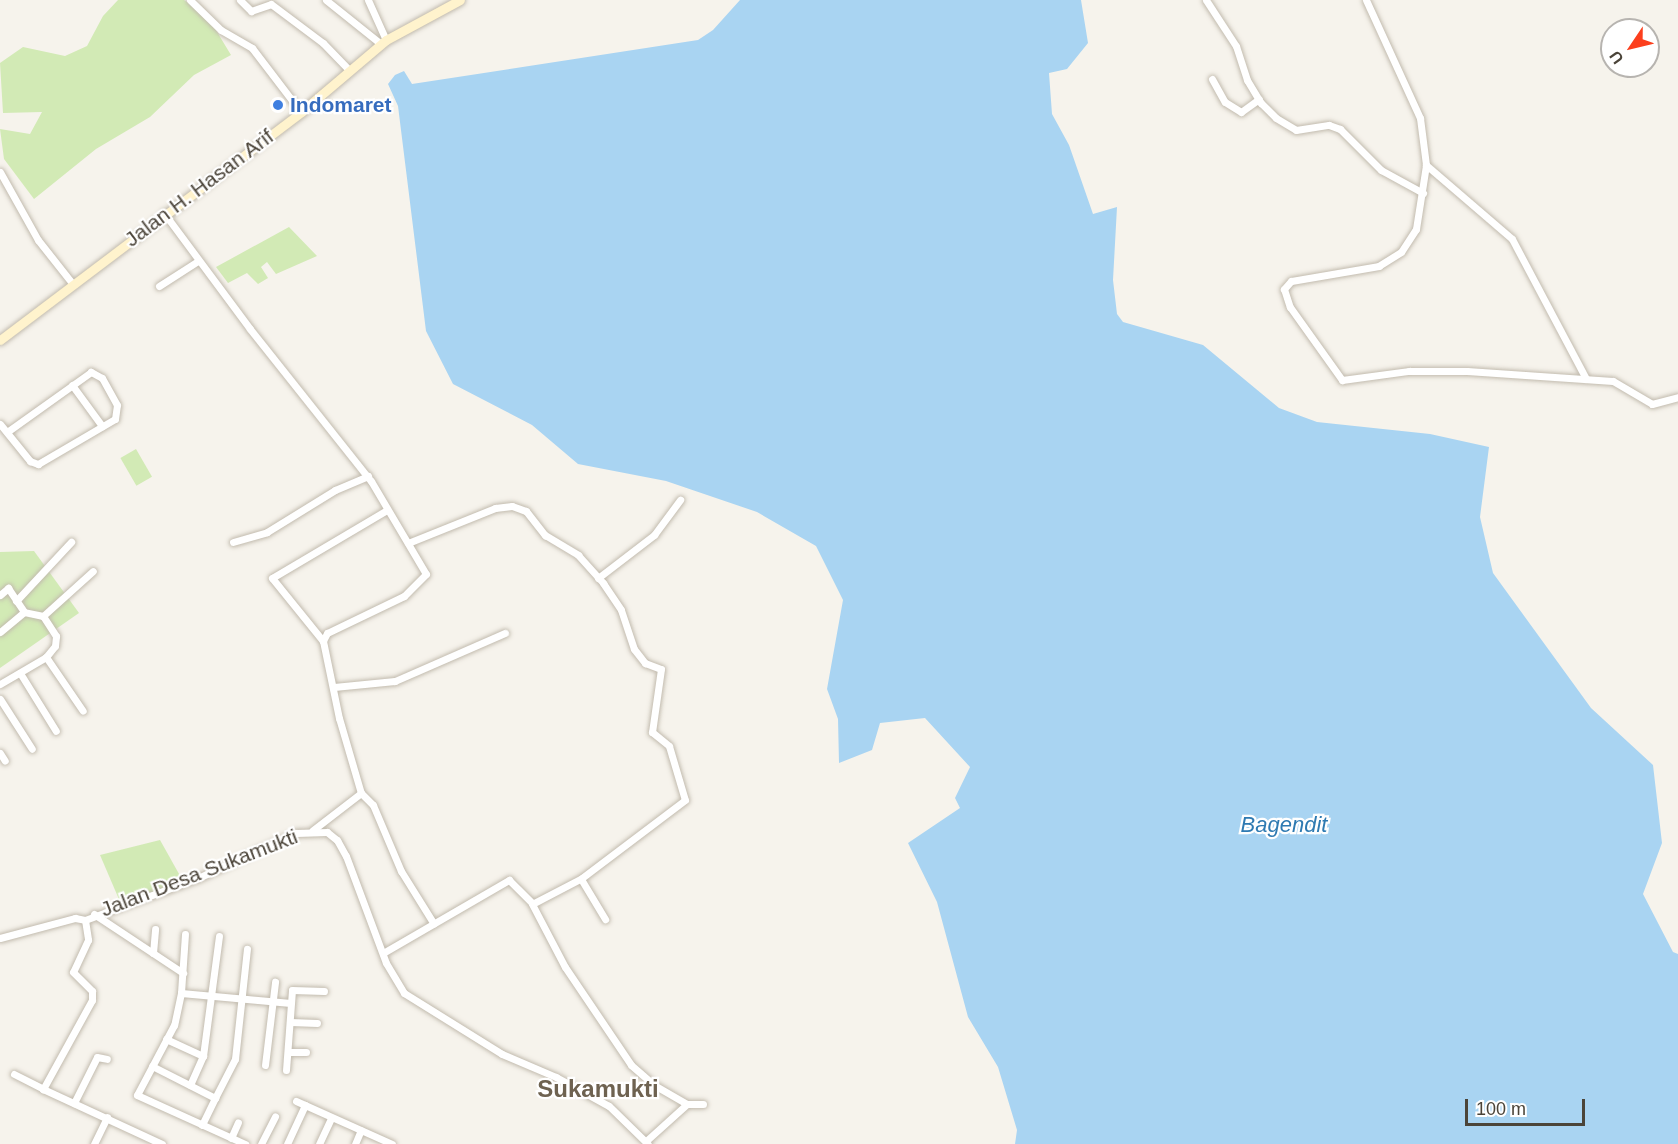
<!DOCTYPE html>
<style>
body{margin:0}
#map{position:relative;width:1678px;height:1144px;overflow:hidden;background:#f6f3ec;font-family:Helvetica,sans-serif}
div>[style]{position:absolute}
.green>*{inset:0;background:#d2eab5;transform-origin:0 0}
.water>*{inset:0;background:#a9d4f2}
.roads{filter:drop-shadow(0 0 2px #c2bbae) drop-shadow(0 0 2px #c2bbae)}
.minor>*{height:7px;margin:-3.5px;padding:0 3.5px;transform-origin:3.5px;border-radius:3.5px;background:#fff}
.secondary>*{height:9px;margin:-4.5px;padding:0 4.5px;transform-origin:4.5px;border-radius:4.5px;background:#fff3cd}
.dots>*{width:16px;height:16px;translate:-50% -50%;box-sizing:border-box;border:3px solid #fff;border-radius:50%}
span{translate:-50% -50%;white-space:nowrap;text-align:center;line-height:1.15;-webkit-text-stroke:4.5px #fff;paint-order:stroke}
.shop-label{font-size:21px;color:#366cbe;font-weight:700}
.left{translate:0 -50%;text-align:left}
.street-label{font-size:21px;color:#4b4439}
.water-label{font-size:22px;color:#2e7ab2;font-style:italic}
.quarter-label{font-size:24px;color:#6e6250;font-weight:700}
.north{position:absolute;left:1600px;top:18px;width:60px;height:60px;box-sizing:border-box;background:#fff;border:2px solid #b7b4b0;border-radius:50%;rotate:235deg;font-size:16px;font-weight:700;line-height:24px;text-align:center;color:#4b4439}
.north::after{content:'';display:block;margin:auto;width:21px;height:27px;background:#fc3f1d;clip-path:polygon(50% 0,100% 100%,50% 72%,0 100%)}
.scale{position:absolute;left:1465px;top:1099px;width:120px;height:27px;box-sizing:border-box;border:3px solid #4b4439;border-top:0;padding-left:8px;font-size:18px;line-height:21px;white-space:nowrap;color:#4b4439;-webkit-text-stroke:4px #fff;paint-order:stroke}
</style>
<div id="map">
<div class="green">
<div style="clip-path:polygon(118px 0,184px 0,208px 17px,231px 55px,194px 75px,150px 117px,96px 149px,34px 199px,4px 159px,0 129px,30px 134px,42px 112px,3px 113px,0 63px,23px 47px,65px 56px,87px 46px,103px 16px)"></div>
<div style="clip-path:polygon(289px 227px,317px 256px,276px 274px,267px 262px,261px 267px,268px 278px,258px 284px,247px 273px,228px 283px,216px 267px)"></div>
<div style="left:136px;top:449px;width:32px;height:18px;rotate:60deg"></div>
<div style="clip-path:polygon(34px 551px,79px 613px,0 668px,0 552px)"></div>
<div style="clip-path:polygon(160px 840px,183px 881px,121px 904px,100px 855px)"></div>
</div>
<div class="water">
<div style="clip-path:polygon(740px 0,1081px 0,1088px 43px,1067px 69px,1049px 73px,1052px 114px,1069px 145px,1093px 214px,1117px 207px,1113px 280px,1117px 314px,1123px 322px,1203px 345px,1279px 408px,1317px 422px,1430px 434px,1489px 447px,1480px 517px,1493px 573px,1591px 708px,1653px 765px,1662px 843px,1643px 894px,1673px 952px,1678px 954px,1678px 1144px,1015px 1144px,1017px 1130px,998px 1067px,968px 1017px,937px 902px,908px 843px,960px 808px,955px 798px,970px 767px,925px 718px,880px 723px,872px 750px,839px 763px,838px 719px,827px 689px,843px 600px,816px 546px,757px 512px,666px 481px,578px 464px,532px 425px,453px 384px,426px 331px,398px 106px,388px 84px,395px 75px,404px 71px,412px 84px,698px 40px,713px 30px)"></div>
</div>
<div class="roads">
<div class="minor">
<div style="left:190px;top:0;width:43px;rotate:44.1deg"></div>
<div style="left:221px;top:30px;width:36px;rotate:30deg"></div>
<div style="left:252px;top:48px;width:81px;rotate:52.6deg"></div>
<div style="left:240px;top:0;width:16px;rotate:45deg"></div>
<div style="left:251px;top:11px;width:21px;rotate:-19deg"></div>
<div style="left:271px;top:4px;width:65px;rotate:36.9deg"></div>
<div style="left:323px;top:43px;width:39px;rotate:46deg"></div>
<div style="left:326px;top:0;width:70px;rotate:38.7deg"></div>
<div style="left:368px;top:0;width:44px;rotate:65.8deg"></div>
<div style="left:1206px;top:0;width:55px;rotate:56.9deg"></div>
<div style="left:1236px;top:46px;width:36px;rotate:72deg"></div>
<div style="left:1247px;top:80px;width:27px;rotate:59deg"></div>
<div style="left:1261px;top:103px;width:21px;rotate:45deg"></div>
<div style="left:1276px;top:118px;width:23px;rotate:31deg"></div>
<div style="left:1296px;top:130px;width:33px;rotate:-9deg"></div>
<div style="left:1329px;top:125px;width:12px;rotate:20deg"></div>
<div style="left:1340px;top:129px;width:58px;rotate:45deg"></div>
<div style="left:1381px;top:170px;width:48px;rotate:28.7deg"></div>
<div style="left:1366px;top:0;width:130px;rotate:65.4deg"></div>
<div style="left:1420px;top:118px;width:47px;rotate:82.7deg"></div>
<div style="left:1426px;top:165px;width:65px;rotate:98.9deg"></div>
<div style="left:1416px;top:229px;width:27px;rotate:123deg"></div>
<div style="left:1401px;top:252px;width:26px;rotate:148deg"></div>
<div style="left:1379px;top:266px;width:89px;rotate:170.3deg"></div>
<div style="left:1291px;top:281px;width:11px;rotate:131deg"></div>
<div style="left:1284px;top:289px;width:19px;rotate:72deg"></div>
<div style="left:1290px;top:307px;width:90px;rotate:54.5deg"></div>
<div style="left:1342px;top:380px;width:68px;rotate:-7.7deg"></div>
<div style="left:1409px;top:371px;width:58px"></div>
<div style="left:1467px;top:371px;width:146px;rotate:3.9deg"></div>
<div style="left:1613px;top:381px;width:45px;rotate:30.5deg"></div>
<div style="left:1652px;top:404px;width:27px;rotate:-15deg"></div>
<div style="left:1212px;top:79px;width:26px;rotate:61deg"></div>
<div style="left:1225px;top:102px;width:19px;rotate:32deg"></div>
<div style="left:1241px;top:112px;width:22px;rotate:-36deg"></div>
<div style="left:1426px;top:165px;width:113px;rotate:40.7deg"></div>
<div style="left:1512px;top:239px;width:158px;rotate:62.1deg"></div>
<div style="left:0;top:172px;width:78px;rotate:60.8deg"></div>
<div style="left:38px;top:240px;width:55px;rotate:51.7deg"></div>
<div style="left:164px;top:213px;width:144px;rotate:53.4deg"></div>
<div style="left:250px;top:329px;width:194px;rotate:51.5deg"></div>
<div style="left:371px;top:481px;width:108px;rotate:59.4deg"></div>
<div style="left:426px;top:574px;width:31px;rotate:135deg"></div>
<div style="left:404px;top:596px;width:85px;rotate:154.3deg"></div>
<div style="left:327px;top:633px;width:9px;rotate:117deg"></div>
<div style="left:323px;top:641px;width:79px;rotate:78.3deg"></div>
<div style="left:339px;top:718px;width:78px;rotate:73.7deg"></div>
<div style="left:361px;top:793px;width:61px;rotate:142.4deg"></div>
<div style="left:159px;top:286px;width:46px;rotate:-32.7deg"></div>
<div style="left:72px;top:385px;width:51px;rotate:53.8deg"></div>
<div style="left:0;top:424px;width:48px;rotate:51deg"></div>
<div style="left:30px;top:461px;width:9px;rotate:21deg"></div>
<div style="left:38px;top:464px;width:89px;rotate:-30.3deg"></div>
<div style="left:115px;top:419px;width:14px;rotate:-82deg"></div>
<div style="left:117px;top:405px;width:31px;rotate:-119deg"></div>
<div style="left:102px;top:378px;width:13px;rotate:-151deg"></div>
<div style="left:91px;top:372px;width:103px;rotate:144.5deg"></div>
<div style="left:233px;top:542px;width:35px;rotate:-16deg"></div>
<div style="left:267px;top:532px;width:80px;rotate:-31.7deg"></div>
<div style="left:335px;top:490px;width:36px;rotate:-23deg"></div>
<div style="left:408px;top:543px;width:94px;rotate:-21.9deg"></div>
<div style="left:495px;top:508px;width:17px;rotate:-7deg"></div>
<div style="left:512px;top:506px;width:15px;rotate:20deg"></div>
<div style="left:526px;top:511px;width:31px;rotate:52deg"></div>
<div style="left:545px;top:535px;width:39px;rotate:31deg"></div>
<div style="left:578px;top:555px;width:38px;rotate:48deg"></div>
<div style="left:603px;top:583px;width:32px;rotate:56deg"></div>
<div style="left:621px;top:610px;width:41px;rotate:71.6deg"></div>
<div style="left:634px;top:649px;width:18px;rotate:52deg"></div>
<div style="left:645px;top:663px;width:17px;rotate:21deg"></div>
<div style="left:661px;top:669px;width:64px;rotate:98.1deg"></div>
<div style="left:652px;top:732px;width:22px;rotate:39deg"></div>
<div style="left:669px;top:746px;width:56px;rotate:73.5deg"></div>
<div style="left:685px;top:800px;width:129px;rotate:142.9deg"></div>
<div style="left:582px;top:878px;width:56px;rotate:152.5deg"></div>
<div style="left:532px;top:904px;width:71px;rotate:62.4deg"></div>
<div style="left:565px;top:967px;width:118px;rotate:56deg"></div>
<div style="left:631px;top:1065px;width:30px;rotate:41deg"></div>
<div style="left:654px;top:1085px;width:38px;rotate:30deg"></div>
<div style="left:598px;top:578px;width:71px;rotate:-37.5deg"></div>
<div style="left:654px;top:535px;width:44px;rotate:-53.4deg"></div>
<div style="left:0;top:595px;width:11px;rotate:-41deg"></div>
<div style="left:8px;top:588px;width:29px;rotate:56deg"></div>
<div style="left:24px;top:612px;width:31px;rotate:140deg"></div>
<div style="left:16px;top:601px;width:81px;rotate:-47deg"></div>
<div style="left:43px;top:616px;width:67px;rotate:-42deg"></div>
<div style="left:323px;top:641px;width:81px;rotate:-129deg"></div>
<div style="left:272px;top:578px;width:134px;rotate:-30.6deg"></div>
<div style="left:46px;top:657px;width:65px;rotate:55.6deg"></div>
<div style="left:20px;top:673px;width:68px;rotate:58.2deg"></div>
<div style="left:0;top:684px;width:53px;rotate:-30.4deg"></div>
<div style="left:46px;top:657px;width:14px;rotate:-51deg"></div>
<div style="left:55px;top:646px;width:10px;rotate:-84deg"></div>
<div style="left:56px;top:636px;width:24px;rotate:-123deg"></div>
<div style="left:43px;top:616px;width:19px;rotate:-168deg"></div>
<div style="left:334px;top:687px;width:61px;rotate:-5.6deg"></div>
<div style="left:395px;top:681px;width:120px;rotate:-23.6deg"></div>
<div style="left:0;top:699px;width:59px;rotate:57.4deg"></div>
<div style="left:0;top:753px;width:9px;rotate:58deg"></div>
<div style="left:361px;top:793px;width:17px;rotate:45deg"></div>
<div style="left:373px;top:805px;width:72px;rotate:67deg"></div>
<div style="left:401px;top:871px;width:62px;rotate:58.1deg"></div>
<div style="left:581px;top:879px;width:47px;rotate:59deg"></div>
<div style="left:94px;top:914px;width:107px;rotate:33.5deg"></div>
<div style="left:85px;top:920px;width:20px;rotate:81deg"></div>
<div style="left:88px;top:940px;width:35px;rotate:115deg"></div>
<div style="left:73px;top:972px;width:27px;rotate:45deg"></div>
<div style="left:92px;top:991px;width:9px;rotate:90deg"></div>
<div style="left:92px;top:1000px;width:102px;rotate:118.8deg"></div>
<div style="left:43px;top:1089px;width:131px;rotate:24.8deg"></div>
<div style="left:185px;top:934px;width:59px;rotate:93.9deg"></div>
<div style="left:181px;top:993px;width:33px;rotate:102deg"></div>
<div style="left:174px;top:1025px;width:79px;rotate:117.9deg"></div>
<div style="left:137px;top:1095px;width:119px;rotate:24.4deg"></div>
<div style="left:0;top:938px;width:78px;rotate:-14.9deg"></div>
<div style="left:75px;top:918px;width:10px;rotate:11deg"></div>
<div style="left:85px;top:920px;width:121px;rotate:-20.4deg"></div>
<div style="left:198px;top:878px;width:108px;rotate:-24.7deg"></div>
<div style="left:296px;top:833px;width:31px;rotate:-2deg"></div>
<div style="left:327px;top:832px;width:13px;rotate:39deg"></div>
<div style="left:337px;top:840px;width:18px;rotate:61deg"></div>
<div style="left:346px;top:856px;width:114px;rotate:69.5deg"></div>
<div style="left:386px;top:963px;width:35px;rotate:59deg"></div>
<div style="left:404px;top:993px;width:115px;rotate:31.9deg"></div>
<div style="left:502px;top:1054px;width:59px;rotate:23.1deg"></div>
<div style="left:556px;top:1077px;width:60px;rotate:28.7deg"></div>
<div style="left:609px;top:1106px;width:54px;rotate:44.3deg"></div>
<div style="left:153px;top:953px;width:24px;rotate:-85deg"></div>
<div style="left:383px;top:953px;width:146px;rotate:-30.1deg"></div>
<div style="left:509px;top:880px;width:33px;rotate:45deg"></div>
<div style="left:181px;top:993px;width:110px;rotate:5.2deg"></div>
<div style="left:290px;top:1022px;width:27px;rotate:2deg"></div>
<div style="left:166px;top:1039px;width:41px;rotate:24.7deg"></div>
<div style="left:288px;top:1052px;width:18px"></div>
<div style="left:265px;top:1065px;width:84px;rotate:-83.1deg"></div>
<div style="left:152px;top:1066px;width:71px;rotate:26.9deg"></div>
<div style="left:215px;top:1098px;width:30px;rotate:116deg"></div>
<div style="left:286px;top:1070px;width:80px;rotate:-85.7deg"></div>
<div style="left:292px;top:990px;width:32px;rotate:2deg"></div>
<div style="left:14px;top:1074px;width:33px;rotate:27deg"></div>
<div style="left:190px;top:1085px;width:32px;rotate:-66deg"></div>
<div style="left:203px;top:1056px;width:121px;rotate:-82.4deg"></div>
<div style="left:215px;top:1098px;width:44px;rotate:-62.9deg"></div>
<div style="left:235px;top:1059px;width:111px;rotate:-83.8deg"></div>
<div style="left:296px;top:1101px;width:105px;rotate:24.1deg"></div>
<div style="left:74px;top:1103px;width:51px;rotate:-63.4deg"></div>
<div style="left:97px;top:1057px;width:10px;rotate:11deg"></div>
<div style="left:231px;top:1138px;width:17px;rotate:-66deg"></div>
<div style="left:646px;top:1141px;width:55px;rotate:-42.1deg"></div>
<div style="left:687px;top:1104px;width:16px"></div>
<div style="left:94px;top:1144px;width:30px;rotate:-64deg"></div>
<div style="left:261px;top:1144px;width:31px;rotate:-63deg"></div>
<div style="left:287px;top:1144px;width:43px;rotate:-65.2deg"></div>
<div style="left:319px;top:1144px;width:29px;rotate:-65deg"></div>
<div style="left:355px;top:1144px;width:15px;rotate:-67deg"></div>
</div>
<div class="secondary">
<div style="left:0;top:340px;width:378px;rotate:-37.1deg"></div>
<div style="left:301px;top:112px;width:111px;rotate:-40.3deg"></div>
<div style="left:386px;top:40px;width:84px;rotate:-28.4deg"></div>
</div>
</div>
<div class="dots">
<div style="left:278px;top:105px;background:#3f7fe0"></div>
</div>
<div class="shop-label">
<span class="left" style="left:290px;top:105px">Indomaret</span>
</div>
<div class="street-label">
<span style="left:199px;top:188px;rotate:-37deg">Jalan H. Hasan Arif</span>
<span style="left:199px;top:873px;rotate:-21deg">Jalan Desa Sukamukti</span>
</div>
<div class="water-label">
<span style="left:1284px;top:825px">Bagendit</span>
</div>
<div class="quarter-label">
<span style="left:598px;top:1089px">Sukamukti</span>
</div>
<div class="north">U</div>
<div class="scale">100 m</div>
</div>
